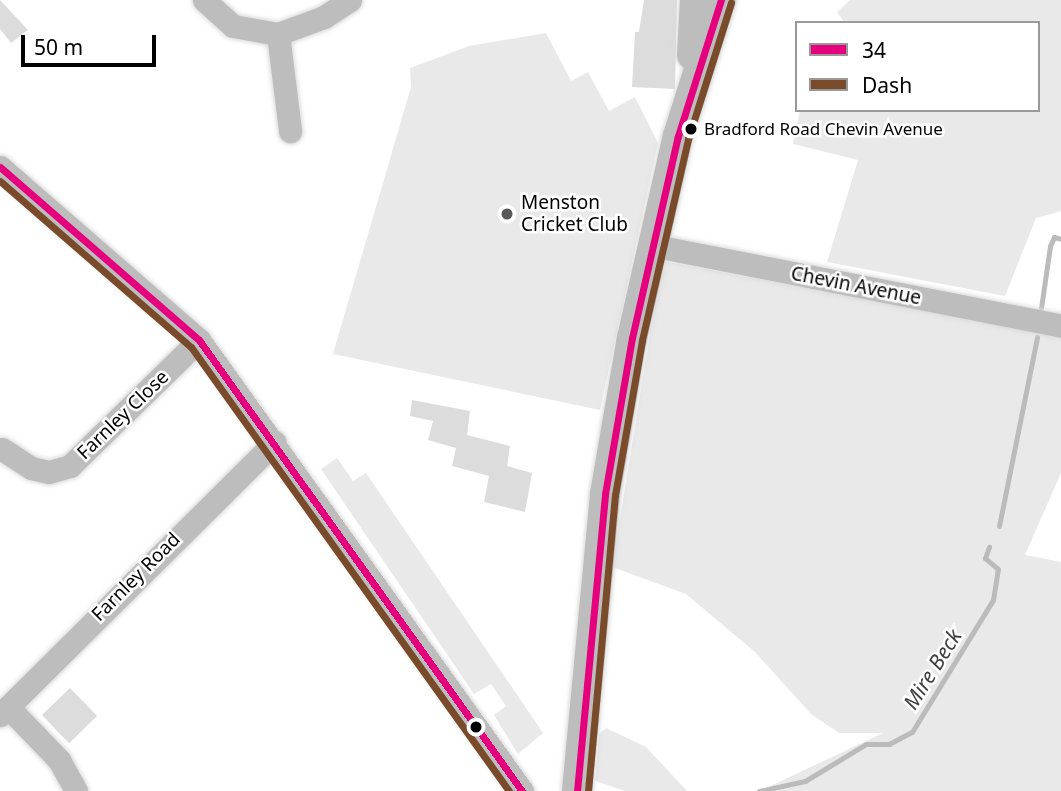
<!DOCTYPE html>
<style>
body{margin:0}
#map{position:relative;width:1061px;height:791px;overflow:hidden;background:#fff;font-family:"Noto Sans",sans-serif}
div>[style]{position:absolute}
.green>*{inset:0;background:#e9e9e9}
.stream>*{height:5px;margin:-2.5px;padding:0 2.5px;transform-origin:2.5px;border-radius:2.5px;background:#bbb}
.building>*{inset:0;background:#dcdcdc;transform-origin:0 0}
.roads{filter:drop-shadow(0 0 2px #dbdbdb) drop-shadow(0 0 2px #dbdbdb)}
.minor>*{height:23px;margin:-11.5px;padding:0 11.5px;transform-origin:11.5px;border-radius:11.5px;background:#bdbdbd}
.major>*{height:30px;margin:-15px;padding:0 15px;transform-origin:15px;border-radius:15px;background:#bdbdbd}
.bus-1>*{height:7px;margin:-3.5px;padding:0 3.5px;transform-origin:3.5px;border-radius:3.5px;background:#e5007d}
.bus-2>*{height:7px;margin:-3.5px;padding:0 3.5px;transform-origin:3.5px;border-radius:3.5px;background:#7a4b2a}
.dots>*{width:19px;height:19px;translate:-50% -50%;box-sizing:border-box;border:4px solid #fff;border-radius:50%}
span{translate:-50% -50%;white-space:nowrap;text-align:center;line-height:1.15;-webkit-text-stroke:5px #fff;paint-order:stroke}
.bus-label{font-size:17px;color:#000}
.left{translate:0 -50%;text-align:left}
.poi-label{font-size:19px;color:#000}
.street-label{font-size:19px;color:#000}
.water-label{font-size:21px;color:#3f3f3f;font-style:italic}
.legend{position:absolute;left:795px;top:21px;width:245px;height:91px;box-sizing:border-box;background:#fff;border:2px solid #999;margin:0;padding:9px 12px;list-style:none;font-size:21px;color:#000}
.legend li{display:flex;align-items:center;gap:14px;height:35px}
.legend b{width:35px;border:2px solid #999}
.scale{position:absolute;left:21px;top:35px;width:135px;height:32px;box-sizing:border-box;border:4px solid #000;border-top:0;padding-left:9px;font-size:21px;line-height:24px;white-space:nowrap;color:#000;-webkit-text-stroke:5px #fff;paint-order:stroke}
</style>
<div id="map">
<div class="green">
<div style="clip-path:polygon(850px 0,1061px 0,1061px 211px,1036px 218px,1005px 296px,827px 262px,858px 160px,793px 144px,800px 110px,1038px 110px,1038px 23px,845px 23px,837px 12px)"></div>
<div style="clip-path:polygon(546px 33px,571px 81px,588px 72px,609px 111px,635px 97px,658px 143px,600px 410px,333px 354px,411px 87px,410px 68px,469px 46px)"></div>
<div style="clip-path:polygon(662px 261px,1061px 335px,1061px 473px,1025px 555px,1061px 562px,1061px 791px,760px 791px,883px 733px,839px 733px,811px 714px,755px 652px,686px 594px,612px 567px)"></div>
<div style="clip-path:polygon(337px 458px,353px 481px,366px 473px,543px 733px,518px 754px,494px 715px,506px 706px,491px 684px,474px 694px,321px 469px)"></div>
<div style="clip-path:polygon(606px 728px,646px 747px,687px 791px,625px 791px,595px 781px,599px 734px)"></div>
</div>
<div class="stream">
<div style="left:1041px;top:308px;width:63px;rotate:-81.7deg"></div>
<div style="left:1050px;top:246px;width:10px;rotate:-66deg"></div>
<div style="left:1054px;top:237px;width:7px;rotate:16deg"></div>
<div style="left:999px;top:526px;width:193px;rotate:-78.6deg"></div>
<div style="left:759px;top:791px;width:47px;rotate:-12.3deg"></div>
<div style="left:805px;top:781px;width:71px;rotate:-31.2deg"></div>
<div style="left:866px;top:744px;width:23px"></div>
<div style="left:889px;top:744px;width:26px;rotate:-28deg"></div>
<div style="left:912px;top:732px;width:155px;rotate:-58.5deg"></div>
<div style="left:993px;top:600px;width:31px;rotate:-81deg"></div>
<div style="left:998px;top:569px;width:17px;rotate:-140deg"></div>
<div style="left:985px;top:558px;width:12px;rotate:-70deg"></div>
</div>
<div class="building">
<div style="clip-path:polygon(0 0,28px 30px,11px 43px,0 29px)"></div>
<div style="clip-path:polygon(644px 0,677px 0,675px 89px,632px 87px,635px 32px,639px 32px)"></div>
<div style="clip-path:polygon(412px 400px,470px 411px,467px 435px,510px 446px,507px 466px,532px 473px,525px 512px,484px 502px,489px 476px,452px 466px,456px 448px,428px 440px,433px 421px,410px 416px)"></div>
<div style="left:70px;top:688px;width:39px;height:39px;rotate:46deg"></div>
</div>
<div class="roads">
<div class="minor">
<div style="left:204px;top:0;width:39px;rotate:42deg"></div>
<div style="left:233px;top:26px;width:46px;rotate:10.1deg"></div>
<div style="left:278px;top:34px;width:49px;rotate:-20.3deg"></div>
<div style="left:324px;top:17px;width:31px;rotate:-33deg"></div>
<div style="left:278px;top:34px;width:98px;rotate:82.9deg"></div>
<div style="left:0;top:167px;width:264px;rotate:41deg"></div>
<div style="left:199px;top:340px;width:555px;rotate:54.39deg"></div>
<div style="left:650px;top:245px;width:419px;rotate:11.1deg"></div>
<div style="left:2px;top:449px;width:35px;rotate:33deg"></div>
<div style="left:31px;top:468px;width:18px;rotate:13deg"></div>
<div style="left:49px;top:472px;width:22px;rotate:-16deg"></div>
<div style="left:70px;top:466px;width:180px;rotate:-44.3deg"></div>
<div style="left:8px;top:707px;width:74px;rotate:46.1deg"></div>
<div style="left:59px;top:760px;width:35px;rotate:61deg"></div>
<div style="left:0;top:715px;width:387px;rotate:-44.8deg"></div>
</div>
<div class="major">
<div style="left:692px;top:55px;width:55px;rotate:-86.9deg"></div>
<div style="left:577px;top:791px;width:298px;rotate:-84.6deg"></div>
<div style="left:605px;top:494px;width:158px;rotate:-80.2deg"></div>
<div style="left:632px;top:338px;width:207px;rotate:-77.2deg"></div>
<div style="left:678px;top:136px;width:143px;rotate:-72.5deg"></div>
</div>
</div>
<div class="bus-1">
<div style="left:0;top:167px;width:264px;rotate:41deg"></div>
<div style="left:199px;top:340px;width:555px;rotate:54.39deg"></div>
<div style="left:577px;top:791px;width:298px;rotate:-84.6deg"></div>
<div style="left:605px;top:494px;width:158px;rotate:-80.2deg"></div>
<div style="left:632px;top:338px;width:207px;rotate:-77.2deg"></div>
<div style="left:678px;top:136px;width:143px;rotate:-72.5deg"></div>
</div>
<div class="bus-2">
<div style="left:0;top:181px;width:253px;rotate:41deg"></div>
<div style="left:191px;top:347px;width:546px;rotate:54.39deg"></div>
<div style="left:588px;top:791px;width:297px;rotate:-84.8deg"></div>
<div style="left:615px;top:495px;width:157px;rotate:-80.1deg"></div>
<div style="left:642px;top:340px;width:206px;rotate:-77.1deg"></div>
<div style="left:688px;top:139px;width:143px;rotate:-72.5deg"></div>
</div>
<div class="dots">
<div style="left:691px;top:129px;background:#000"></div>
<div style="left:507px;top:214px;background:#595959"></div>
<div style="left:476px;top:727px;background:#000"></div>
</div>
<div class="bus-label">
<span class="left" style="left:704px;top:129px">Bradford Road Chevin Avenue</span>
</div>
<div class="poi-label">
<span class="left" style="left:521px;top:214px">Menston<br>Cricket Club</span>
</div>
<div class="street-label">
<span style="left:856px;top:286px;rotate:11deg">Chevin Avenue</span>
<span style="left:123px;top:415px;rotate:-44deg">Farnley Close</span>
<span style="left:136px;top:577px;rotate:-45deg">Farnley Road</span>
</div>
<div class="water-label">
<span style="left:932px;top:669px;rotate:-58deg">Mire Beck</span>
</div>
<ul class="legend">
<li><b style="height:9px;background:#e5007d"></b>34</li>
<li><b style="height:9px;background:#7a4b2a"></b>Dash</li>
</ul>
<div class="scale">50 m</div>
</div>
